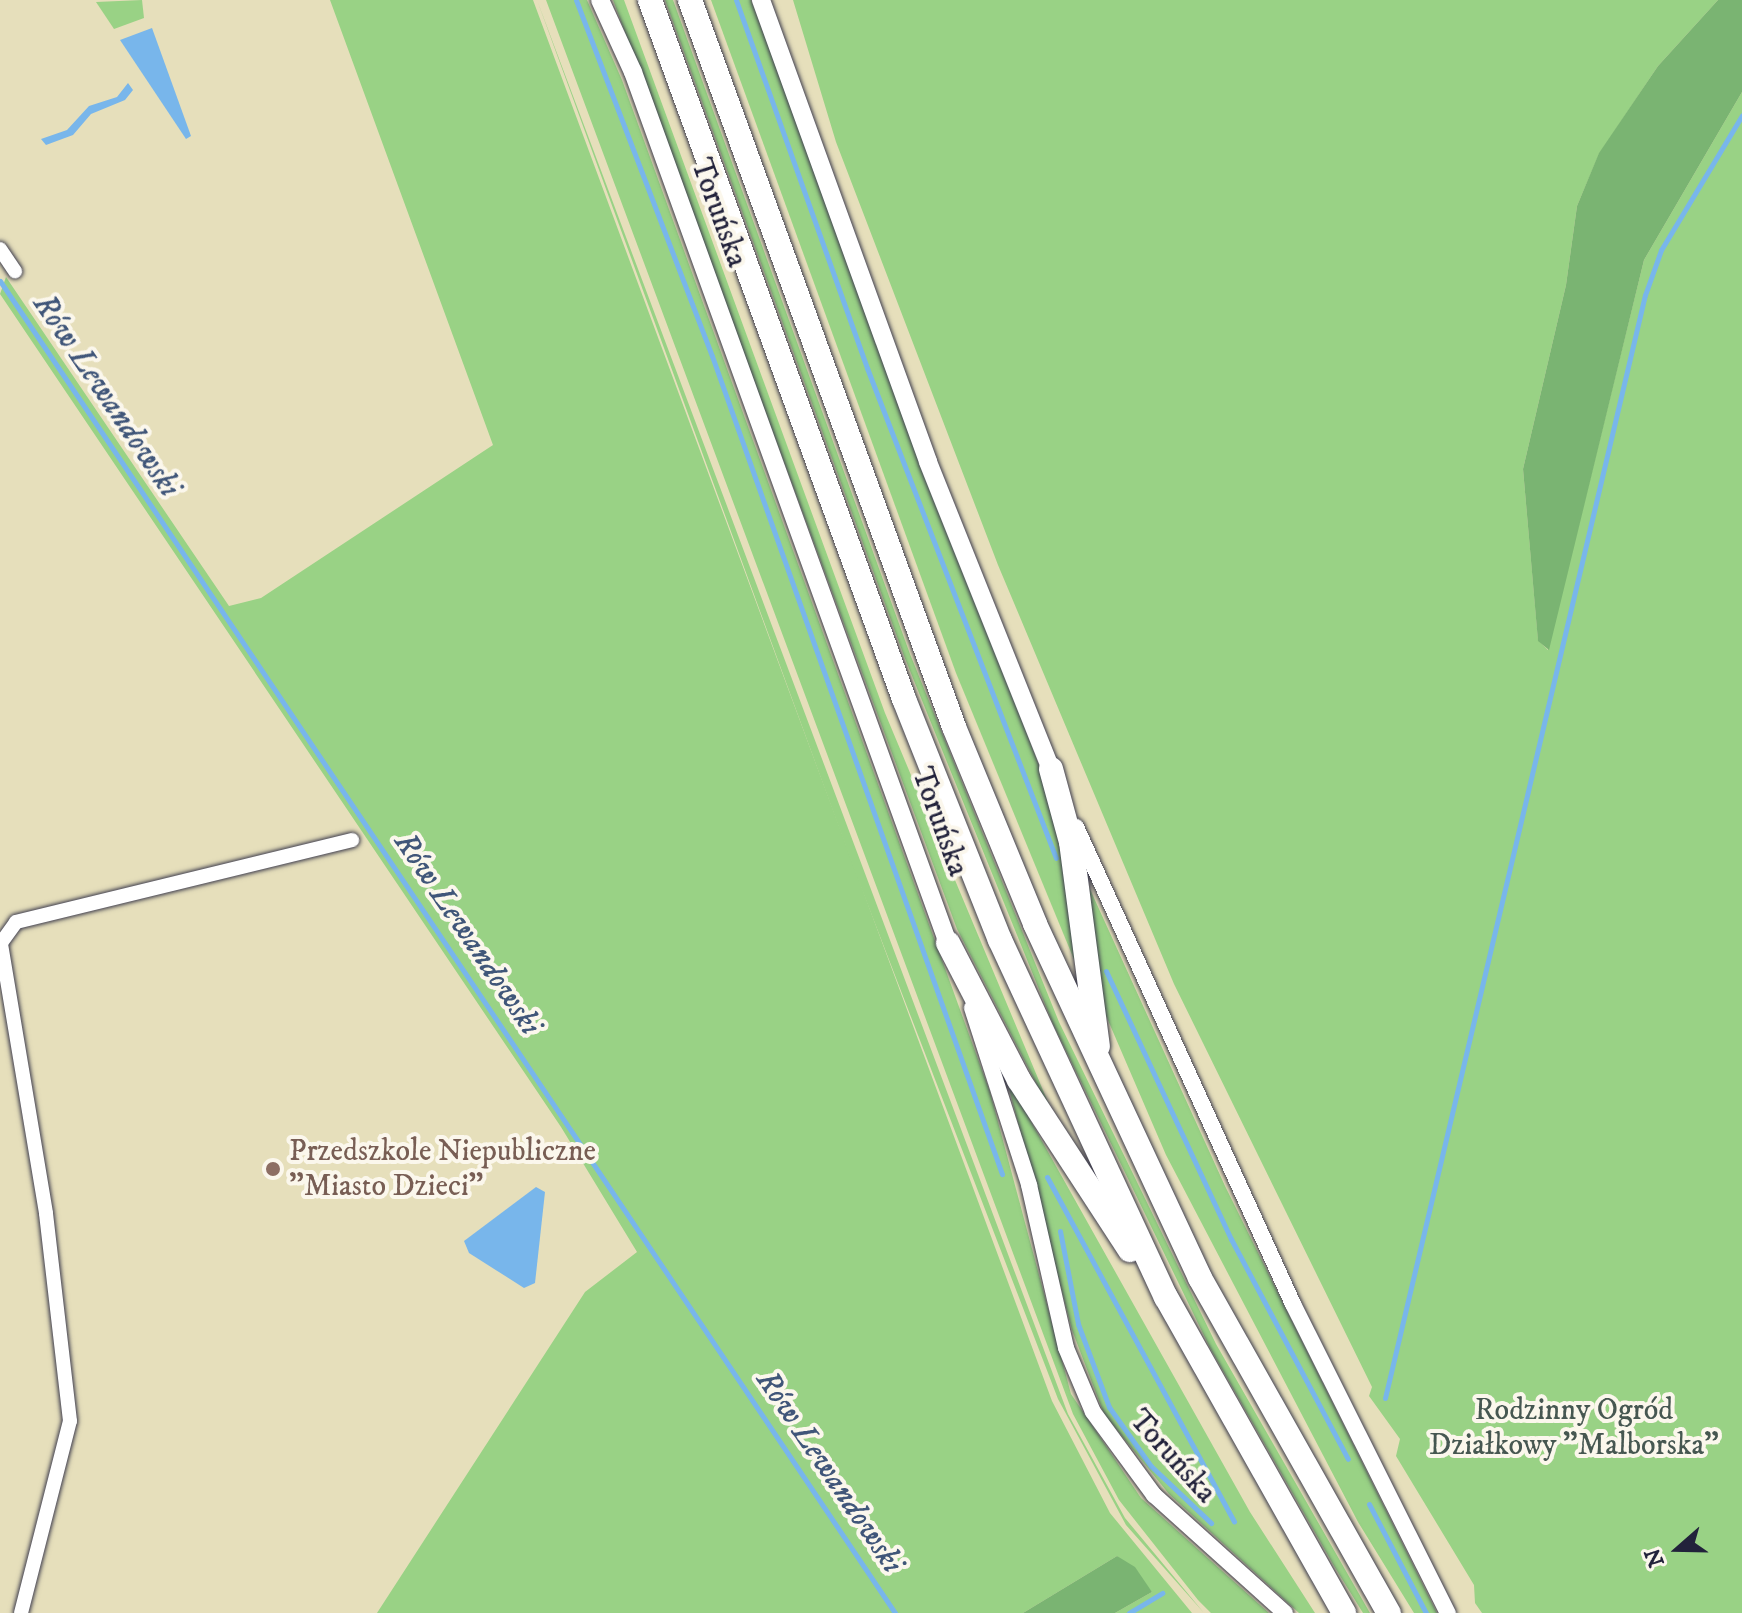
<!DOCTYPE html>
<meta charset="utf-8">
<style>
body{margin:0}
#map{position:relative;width:1742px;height:1613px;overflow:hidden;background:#e6dfbb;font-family:"IM FELL DW Pica",serif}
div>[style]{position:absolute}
.green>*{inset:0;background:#99d285}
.forest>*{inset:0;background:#7ab472}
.water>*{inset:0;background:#78b6eb}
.stream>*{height:5px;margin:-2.5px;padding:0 2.5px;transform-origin:2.5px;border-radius:2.5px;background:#78b6eb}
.roads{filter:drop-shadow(0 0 2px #3f3e4e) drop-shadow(0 0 2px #3f3e4e)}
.minor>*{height:14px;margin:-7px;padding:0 7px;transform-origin:7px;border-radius:7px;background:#fff}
.tertiary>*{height:16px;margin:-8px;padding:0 8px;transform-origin:8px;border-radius:8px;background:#fff}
.secondary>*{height:18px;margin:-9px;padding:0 9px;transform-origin:9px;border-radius:9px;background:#fff}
.motorway>*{height:24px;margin:-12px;padding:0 12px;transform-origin:12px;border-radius:12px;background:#fff}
.dots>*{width:22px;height:22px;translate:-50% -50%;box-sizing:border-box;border:4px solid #fbf7ec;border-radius:50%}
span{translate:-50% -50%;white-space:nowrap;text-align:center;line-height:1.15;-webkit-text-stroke:8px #fbf7ec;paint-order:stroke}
.street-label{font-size:30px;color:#22223b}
.education-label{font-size:30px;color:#785e54}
.left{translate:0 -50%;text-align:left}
.park-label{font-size:30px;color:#465751}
.water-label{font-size:32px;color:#405679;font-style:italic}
.north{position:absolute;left:1638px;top:1509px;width:80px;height:80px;-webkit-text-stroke:6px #fbf7ec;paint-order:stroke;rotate:250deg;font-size:22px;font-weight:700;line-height:32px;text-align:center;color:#22223b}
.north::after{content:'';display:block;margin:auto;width:28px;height:36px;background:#22223b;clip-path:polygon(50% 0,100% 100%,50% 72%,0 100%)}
</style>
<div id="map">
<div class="green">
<div style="clip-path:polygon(142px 0,144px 18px,114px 29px,96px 2px)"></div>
<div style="clip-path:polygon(330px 0,533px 0,1052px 1401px,1110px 1513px,1192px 1613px,1115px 1613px,1152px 1592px,1117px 1556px,1023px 1613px,377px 1613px,585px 1292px,637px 1252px,561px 1127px,0 294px,6px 277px,229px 606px,261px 598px,493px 445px)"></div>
<div style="clip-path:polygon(537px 0,1068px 1414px,1125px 1518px,1204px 1613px,1126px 1525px,1058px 1399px,856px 874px)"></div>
<div style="clip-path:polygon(546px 0,587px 0,622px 80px,990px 1092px,1071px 1394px,1141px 1498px,1269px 1613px,1211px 1613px,1198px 1600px,1119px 1500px,1073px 1414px)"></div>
<div style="clip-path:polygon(613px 0,624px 0,885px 713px,1058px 1126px,957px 929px)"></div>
<div style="clip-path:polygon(665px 0,673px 0,910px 654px,1059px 1022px,1216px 1344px,1370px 1613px,1363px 1613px,1334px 1566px,1210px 1348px,1053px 1024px,904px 656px)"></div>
<div style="clip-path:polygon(711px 0,751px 0,1046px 784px,1060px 830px,1075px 962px,956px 673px)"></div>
<div style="clip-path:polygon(793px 0,1718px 0,1658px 66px,1599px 154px,1577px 206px,1566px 285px,1523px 469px,1538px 640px,1548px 650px,1644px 260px,1742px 92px,1742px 1613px,1482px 1613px,1475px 1603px,1474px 1585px,1396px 1456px,1400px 1439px,1369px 1396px,1372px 1387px,1174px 984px,998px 565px,836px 142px)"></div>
<div style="clip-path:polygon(1089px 887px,1225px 1186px,1437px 1613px,1414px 1613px,1358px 1522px,1166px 1155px,1101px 1004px)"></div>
<div style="clip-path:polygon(1006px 1077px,1250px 1512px,1315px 1613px,1299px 1613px,1169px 1494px,1104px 1414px,1072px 1330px)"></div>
</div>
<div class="forest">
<div style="clip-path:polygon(1718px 0,1742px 0,1742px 92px,1644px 260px,1549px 650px,1538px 641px,1523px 469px,1566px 285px,1577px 206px,1599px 153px,1658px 66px)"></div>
<div style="clip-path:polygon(1117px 1556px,1135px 1567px,1152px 1592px,1115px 1613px,1023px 1613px)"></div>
</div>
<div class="water">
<div style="clip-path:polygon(152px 28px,191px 136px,186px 139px,120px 40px)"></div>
<div style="clip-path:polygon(128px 83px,133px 90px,125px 100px,91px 114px,73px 135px,46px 145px,41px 139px,67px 130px,89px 106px,117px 97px)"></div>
<div style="clip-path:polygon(536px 1187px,545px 1192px,535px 1283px,524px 1288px,469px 1253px,464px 1241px)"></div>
</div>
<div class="stream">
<div style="left:576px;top:0;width:381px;rotate:69.1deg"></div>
<div style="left:712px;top:356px;width:868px;rotate:70.48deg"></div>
<div style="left:736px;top:0;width:391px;rotate:70.4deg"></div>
<div style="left:867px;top:368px;width:525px;rotate:68.91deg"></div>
<div style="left:0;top:281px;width:1605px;rotate:56.1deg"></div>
<div style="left:1106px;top:971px;width:296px;rotate:65deg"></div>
<div style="left:1231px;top:1239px;width:249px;rotate:62deg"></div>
<div style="left:1047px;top:1177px;width:392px;rotate:61.5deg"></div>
<div style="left:1060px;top:1231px;width:95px;rotate:79deg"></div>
<div style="left:1078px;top:1324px;width:89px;rotate:69.5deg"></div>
<div style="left:1109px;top:1407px;width:72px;rotate:54.6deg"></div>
<div style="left:1151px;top:1466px;width:83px;rotate:43.5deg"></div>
<div style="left:1385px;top:1398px;width:1133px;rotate:-76.74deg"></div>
<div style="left:1645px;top:295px;width:48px;rotate:-70.4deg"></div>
<div style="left:1661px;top:250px;width:157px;rotate:-59deg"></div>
<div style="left:1369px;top:1504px;width:123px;rotate:62.4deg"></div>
<div style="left:1129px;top:1613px;width:39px;rotate:-31deg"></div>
</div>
<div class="roads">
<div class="minor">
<div style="left:0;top:249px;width:27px;rotate:56deg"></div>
<div style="left:21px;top:1613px;width:198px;rotate:-75.7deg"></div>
<div style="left:70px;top:1421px;width:209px;rotate:-96.6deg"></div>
<div style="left:46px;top:1213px;width:274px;rotate:-99.5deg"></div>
<div style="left:1px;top:943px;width:26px;rotate:-54deg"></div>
<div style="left:16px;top:922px;width:346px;rotate:-13.7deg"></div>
</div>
<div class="tertiary">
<div style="left:1076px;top:827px;width:524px;rotate:65.54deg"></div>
<div style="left:1293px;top:1304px;width:346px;rotate:63.4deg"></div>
<div style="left:972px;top:1008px;width:186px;rotate:72.1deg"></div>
<div style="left:1029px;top:1185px;width:167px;rotate:77.2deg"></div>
<div style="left:1066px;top:1348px;width:69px;rotate:67.1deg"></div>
<div style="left:1093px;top:1412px;width:103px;rotate:53.7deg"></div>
<div style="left:1154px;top:1495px;width:176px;rotate:42deg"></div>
</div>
<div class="secondary">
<div style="left:600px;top:0;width:79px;rotate:65.4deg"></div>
<div style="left:633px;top:72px;width:926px;rotate:70.12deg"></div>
<div style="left:761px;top:0;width:491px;rotate:70.1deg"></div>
<div style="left:928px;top:462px;width:331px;rotate:68.2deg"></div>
</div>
<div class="motorway">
<div style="left:650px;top:0;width:744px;rotate:70.03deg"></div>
<div style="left:904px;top:699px;width:259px;rotate:68.3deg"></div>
<div style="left:1000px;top:940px;width:394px;rotate:65.1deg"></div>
<div style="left:1166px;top:1297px;width:363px;rotate:60.6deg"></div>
<div style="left:690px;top:0;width:773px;rotate:70.04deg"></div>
<div style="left:954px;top:727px;width:213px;rotate:67.6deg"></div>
<div style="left:1035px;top:924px;width:391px;rotate:65deg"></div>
<div style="left:1200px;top:1278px;width:385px;rotate:60.6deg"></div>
<div style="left:1051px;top:769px;width:76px;rotate:74.7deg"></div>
<div style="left:1071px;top:842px;width:206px;rotate:82.5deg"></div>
<div style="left:948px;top:943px;width:154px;rotate:62.6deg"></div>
<div style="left:1019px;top:1080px;width:203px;rotate:56.9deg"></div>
</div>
</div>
<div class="dots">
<div style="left:273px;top:1169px;background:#8d6e63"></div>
</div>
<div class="street-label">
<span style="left:718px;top:213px;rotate:70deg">Toruńska</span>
<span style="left:939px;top:822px;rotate:70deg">Toruńska</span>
<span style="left:1172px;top:1457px;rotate:48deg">Toruńska</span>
</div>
<div class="education-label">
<span class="left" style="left:289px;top:1169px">Przedszkole Niepubliczne<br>"Miasto Dzieci"</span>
</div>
<div class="park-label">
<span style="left:1574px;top:1428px">Rodzinny Ogród<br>Działkowy "Malborska"</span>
</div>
<div class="water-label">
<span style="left:106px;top:396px;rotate:56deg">Rów Lewandowski</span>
<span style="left:467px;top:934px;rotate:56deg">Rów Lewandowski</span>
<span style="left:829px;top:1472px;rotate:56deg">Rów Lewandowski</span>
</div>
<div class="north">N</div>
</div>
